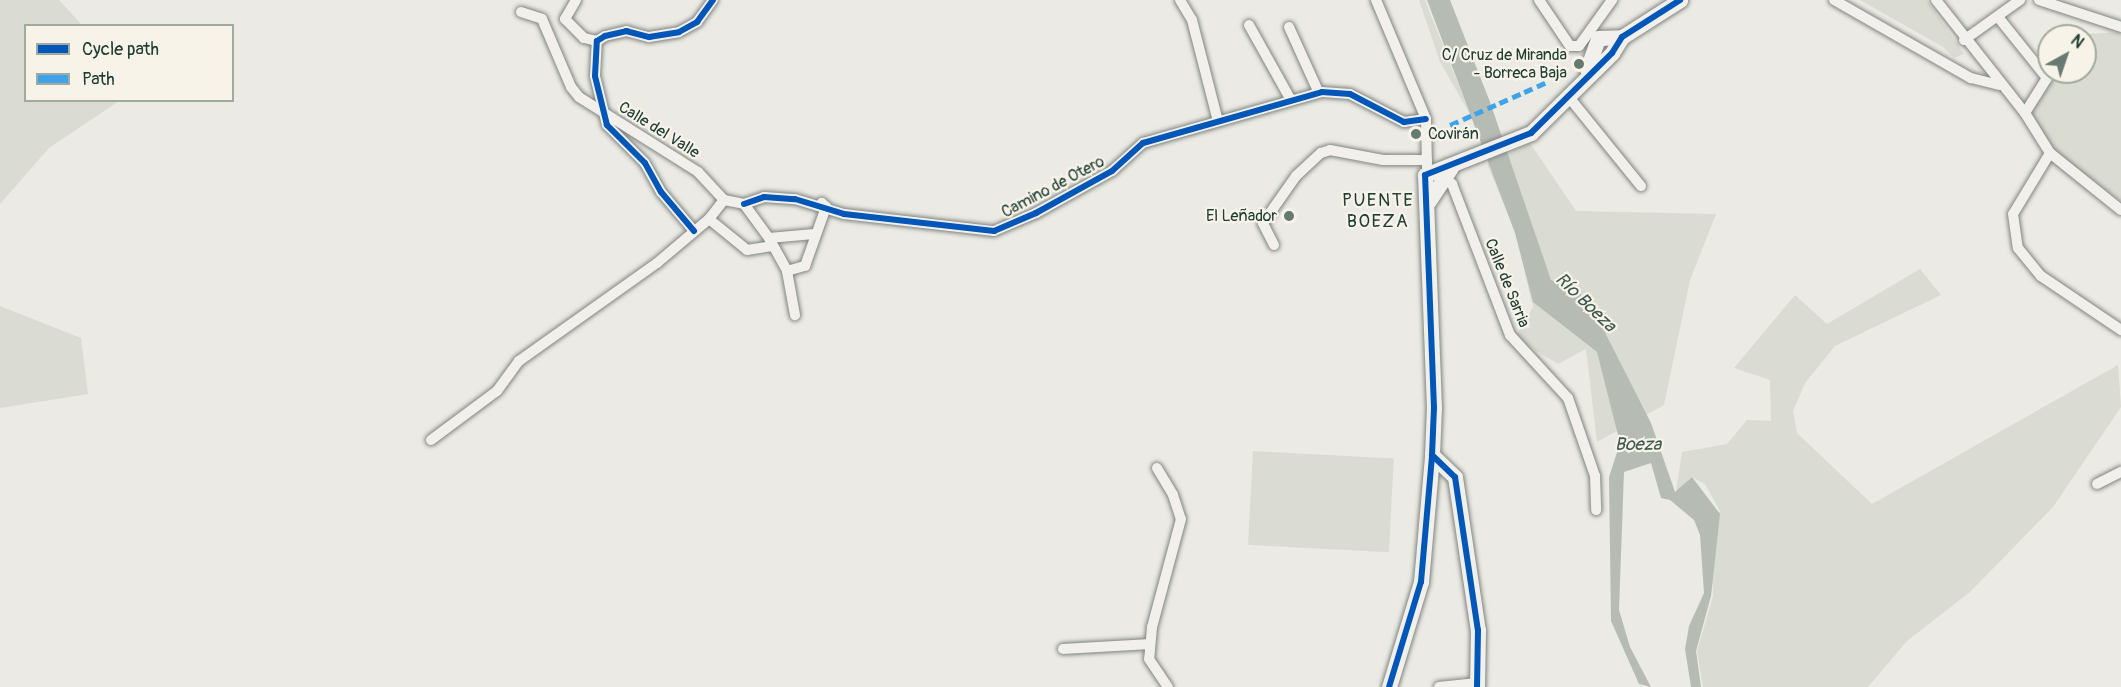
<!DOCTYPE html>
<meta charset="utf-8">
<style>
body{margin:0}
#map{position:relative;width:2121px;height:687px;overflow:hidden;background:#ebeae4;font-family:Pangolin,sans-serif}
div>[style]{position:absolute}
.green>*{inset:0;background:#dadbd2;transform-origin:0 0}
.water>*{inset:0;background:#b6bcb4}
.roads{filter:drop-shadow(0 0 2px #808581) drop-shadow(0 0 2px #808581)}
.street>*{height:10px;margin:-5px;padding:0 5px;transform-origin:5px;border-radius:5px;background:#f1f0ec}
.secondary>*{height:15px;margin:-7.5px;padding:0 7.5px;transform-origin:7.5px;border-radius:7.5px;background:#f1f0ec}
.quiet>*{height:4.5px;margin-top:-2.25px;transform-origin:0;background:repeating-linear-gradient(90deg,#3da4eb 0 9px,transparent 0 13.5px)}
.cycleway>*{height:6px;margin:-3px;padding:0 3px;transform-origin:3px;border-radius:3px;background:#0057b8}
.dots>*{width:16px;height:16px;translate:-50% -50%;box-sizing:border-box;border:3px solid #f7f3e8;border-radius:50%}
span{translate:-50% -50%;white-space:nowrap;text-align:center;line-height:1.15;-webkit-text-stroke:4.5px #f7f3e8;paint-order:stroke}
.poi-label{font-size:16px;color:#1f3d34}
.right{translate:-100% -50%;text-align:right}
.left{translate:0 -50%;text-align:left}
.street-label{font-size:16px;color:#1f3d34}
.neighbourhood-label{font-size:18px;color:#1f3d34;letter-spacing:1.5px}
.water-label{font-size:18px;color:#3f584f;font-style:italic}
.legend{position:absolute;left:24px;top:24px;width:210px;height:78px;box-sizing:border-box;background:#f7f3e8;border:2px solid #a1aaa0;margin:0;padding:8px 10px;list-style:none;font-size:18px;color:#1f3d34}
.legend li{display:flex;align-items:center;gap:12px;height:30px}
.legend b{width:30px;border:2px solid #a1aaa0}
.north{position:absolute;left:2037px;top:24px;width:60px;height:60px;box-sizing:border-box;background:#f7f3e8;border:2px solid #a1aaa0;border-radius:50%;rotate:40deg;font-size:16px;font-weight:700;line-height:24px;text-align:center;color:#1f3d34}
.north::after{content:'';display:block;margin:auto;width:21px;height:27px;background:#667a72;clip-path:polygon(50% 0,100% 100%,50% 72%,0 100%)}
</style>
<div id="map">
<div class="green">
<div style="clip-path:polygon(0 0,59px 0,82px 25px,26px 26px,26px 100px,119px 101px,49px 148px,0 204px)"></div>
<div style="clip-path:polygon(1419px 0,1425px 0,1470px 114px,1440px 62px)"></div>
<div style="clip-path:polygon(1860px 0,1927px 0,1964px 54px,1954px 58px,1943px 47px)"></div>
<div style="clip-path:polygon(2121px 32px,2121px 201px,2054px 151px,2032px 113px,2057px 72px,2085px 72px,2087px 34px)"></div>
<div style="clip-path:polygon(1530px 143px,1576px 211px,1716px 214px,1690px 280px,1664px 405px,1597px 442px,1586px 349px,1558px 364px,1515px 338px,1533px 307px,1515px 231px,1487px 164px)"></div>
<div style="clip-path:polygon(1920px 269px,1941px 295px,1835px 346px,1805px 383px,1793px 411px,1797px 433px,1872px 504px,2118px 365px,2121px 407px,2053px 507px,1970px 592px,1907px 641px,1868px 687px,1703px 687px,1697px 651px,1713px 596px,1711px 520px,1720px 511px,1705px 484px,1692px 477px,1676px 492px,1682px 452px,1727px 444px,1747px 420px,1771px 421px,1770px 380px,1734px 368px,1795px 295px,1827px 324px)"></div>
<div style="clip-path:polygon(0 306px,81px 338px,88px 394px,0 408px)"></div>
<div style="left:1253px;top:451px;width:141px;height:94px;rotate:3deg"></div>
</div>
<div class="water">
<div style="clip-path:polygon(1427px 0,1450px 0,1490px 102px,1551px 280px,1587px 297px,1651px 423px,1675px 492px,1692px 477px,1720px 514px,1711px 596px,1696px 651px,1701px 687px,1691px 687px,1685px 649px,1689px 626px,1704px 593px,1700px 535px,1694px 520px,1670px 500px,1661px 498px,1651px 463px,1624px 472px,1619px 610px,1630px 647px,1651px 687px,1639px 684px,1611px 621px,1609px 477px,1620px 443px,1597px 352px,1533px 302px,1515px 233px)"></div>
</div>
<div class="roads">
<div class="street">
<div style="left:576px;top:0;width:22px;rotate:120deg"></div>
<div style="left:565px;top:19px;width:27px;rotate:45deg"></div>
<div style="left:584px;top:38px;width:13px;rotate:13deg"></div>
<div style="left:1180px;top:0;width:23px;rotate:59deg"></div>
<div style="left:1192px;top:20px;width:104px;rotate:75.6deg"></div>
<div style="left:1376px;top:0;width:129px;rotate:67.2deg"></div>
<div style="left:1426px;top:119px;width:48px;rotate:88.8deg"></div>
<div style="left:1539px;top:0;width:55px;rotate:56deg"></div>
<div style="left:1570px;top:46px;width:9px"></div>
<div style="left:1579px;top:46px;width:57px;rotate:-54.3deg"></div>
<div style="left:1834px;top:0;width:158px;rotate:29.7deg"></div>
<div style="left:1971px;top:78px;width:29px;rotate:14deg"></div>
<div style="left:1936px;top:0;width:144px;rotate:51.8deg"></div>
<div style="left:2025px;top:113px;width:47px;rotate:58deg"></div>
<div style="left:2050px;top:153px;width:91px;rotate:38.8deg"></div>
<div style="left:2039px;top:0;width:86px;rotate:18.2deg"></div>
<div style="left:521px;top:12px;width:22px;rotate:18deg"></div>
<div style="left:542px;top:19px;width:74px;rotate:66.9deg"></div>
<div style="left:571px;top:87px;width:13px;rotate:51deg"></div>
<div style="left:579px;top:97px;width:141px;rotate:32.2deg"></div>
<div style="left:698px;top:172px;width:38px;rotate:47deg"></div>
<div style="left:1998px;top:17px;width:78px;rotate:51.2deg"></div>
<div style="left:2047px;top:78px;width:41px;rotate:122.2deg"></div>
<div style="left:1249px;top:25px;width:86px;rotate:60.8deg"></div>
<div style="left:1289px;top:27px;width:72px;rotate:65.6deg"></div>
<div style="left:1964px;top:40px;width:69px;rotate:-35.5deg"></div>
<div style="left:1568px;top:96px;width:116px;rotate:51deg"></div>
<div style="left:2050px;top:153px;width:71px;rotate:121.2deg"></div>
<div style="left:2013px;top:214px;width:34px;rotate:82deg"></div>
<div style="left:2018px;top:248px;width:36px;rotate:51deg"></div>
<div style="left:2041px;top:276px;width:97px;rotate:34deg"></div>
<div style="left:1444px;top:177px;width:11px;rotate:41deg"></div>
<div style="left:1452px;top:184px;width:162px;rotate:69deg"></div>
<div style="left:1510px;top:335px;width:86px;rotate:47.4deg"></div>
<div style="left:1568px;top:398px;width:83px;rotate:70.9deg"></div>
<div style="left:1595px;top:476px;width:34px;rotate:88deg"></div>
<div style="left:744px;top:204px;width:21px;rotate:-19deg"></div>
<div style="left:764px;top:197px;width:31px;rotate:4deg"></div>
<div style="left:795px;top:199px;width:51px;rotate:17deg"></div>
<div style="left:844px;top:214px;width:151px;rotate:6.5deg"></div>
<div style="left:994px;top:231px;width:46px;rotate:-23.2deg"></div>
<div style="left:1036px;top:213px;width:87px;rotate:-28.9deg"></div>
<div style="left:1112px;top:171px;width:42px;rotate:-42.1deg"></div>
<div style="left:1143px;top:143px;width:186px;rotate:-15.9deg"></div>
<div style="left:1322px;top:92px;width:28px;rotate:4deg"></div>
<div style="left:1350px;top:94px;width:61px;rotate:27.4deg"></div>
<div style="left:1404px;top:122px;width:22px;rotate:-8deg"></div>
<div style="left:709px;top:219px;width:49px;rotate:39.2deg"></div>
<div style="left:747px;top:250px;width:25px;rotate:-9deg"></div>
<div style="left:694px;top:231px;width:51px;rotate:-130.2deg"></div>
<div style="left:661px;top:192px;width:33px;rotate:-119deg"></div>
<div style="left:645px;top:163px;width:54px;rotate:-135deg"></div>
<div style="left:607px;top:125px;width:50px;rotate:-103.8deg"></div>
<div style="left:595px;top:76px;width:35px;rotate:-87deg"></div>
<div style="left:597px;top:41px;width:9px;rotate:-32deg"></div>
<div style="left:605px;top:36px;width:22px;rotate:-13deg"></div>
<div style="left:626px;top:31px;width:24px;rotate:15deg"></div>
<div style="left:649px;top:37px;width:30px;rotate:-9deg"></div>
<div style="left:679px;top:32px;width:21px;rotate:-29deg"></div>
<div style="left:697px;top:22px;width:27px;rotate:-54deg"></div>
<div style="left:769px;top:238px;width:45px;rotate:-5.1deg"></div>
<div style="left:1274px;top:245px;width:25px;rotate:-117deg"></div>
<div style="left:1263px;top:223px;width:57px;rotate:-54.9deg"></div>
<div style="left:1296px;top:176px;width:34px;rotate:-43deg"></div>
<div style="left:1321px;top:153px;width:9px;rotate:-18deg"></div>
<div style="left:1330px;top:150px;width:54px;rotate:10.7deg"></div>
<div style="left:1383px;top:160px;width:44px"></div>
<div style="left:787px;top:271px;width:19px;rotate:-16deg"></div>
<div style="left:805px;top:266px;width:63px;rotate:-70.4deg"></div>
<div style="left:826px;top:207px;width:6px;rotate:-135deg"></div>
<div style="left:431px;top:440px;width:82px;rotate:-36.6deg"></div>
<div style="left:497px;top:391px;width:37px;rotate:-54deg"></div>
<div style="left:519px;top:361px;width:169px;rotate:-35.4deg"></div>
<div style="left:657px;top:263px;width:68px;rotate:-40.2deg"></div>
<div style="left:709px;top:219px;width:24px;rotate:-52deg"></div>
<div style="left:724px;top:200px;width:20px;rotate:11deg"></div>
<div style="left:744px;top:204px;width:42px;rotate:53.7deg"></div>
<div style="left:769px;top:238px;width:38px;rotate:61deg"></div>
<div style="left:787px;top:271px;width:45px;rotate:79.7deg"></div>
<div style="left:1157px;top:468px;width:31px;rotate:59deg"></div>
<div style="left:1173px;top:495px;width:25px;rotate:72deg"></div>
<div style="left:1181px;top:519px;width:112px;rotate:105deg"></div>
<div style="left:1152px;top:627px;width:32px;rotate:95deg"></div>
<div style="left:1149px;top:659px;width:34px;rotate:56deg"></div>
<div style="left:2097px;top:484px;width:27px;rotate:-27deg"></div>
<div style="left:1063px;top:649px;width:87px;rotate:-3.3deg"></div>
<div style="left:1439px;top:687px;width:38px;rotate:-6deg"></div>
</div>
<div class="secondary">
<div style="left:1587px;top:69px;width:33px;rotate:-70deg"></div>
<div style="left:1598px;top:38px;width:24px;rotate:-2deg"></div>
<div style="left:1429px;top:201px;width:42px;rotate:-56.7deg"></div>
<div style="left:1432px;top:455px;width:32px;rotate:44deg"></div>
<div style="left:1455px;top:477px;width:155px;rotate:81.5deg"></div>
<div style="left:1478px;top:630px;width:57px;rotate:91deg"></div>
<div style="left:1389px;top:687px;width:110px;rotate:-73.1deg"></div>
<div style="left:1421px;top:582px;width:127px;rotate:-85deg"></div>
<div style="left:1432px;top:455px;width:47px;rotate:-87.6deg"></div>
<div style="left:1434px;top:408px;width:233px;rotate:-92.2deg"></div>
<div style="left:1425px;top:175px;width:114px;rotate:-21.6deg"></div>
<div style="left:1531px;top:133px;width:114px;rotate:-44.6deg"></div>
<div style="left:1612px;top:53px;width:19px;rotate:-58deg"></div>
<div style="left:1622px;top:37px;width:69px;rotate:-32.5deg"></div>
</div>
</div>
<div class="quiet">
<div style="left:1450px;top:125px;width:106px;rotate:-23.9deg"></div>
</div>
<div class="cycleway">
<div style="left:744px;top:204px;width:21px;rotate:-19deg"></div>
<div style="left:764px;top:197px;width:31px;rotate:4deg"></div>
<div style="left:795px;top:199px;width:51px;rotate:17deg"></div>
<div style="left:844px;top:214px;width:151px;rotate:6.5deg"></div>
<div style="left:994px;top:231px;width:46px;rotate:-23.2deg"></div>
<div style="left:1036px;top:213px;width:87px;rotate:-28.9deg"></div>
<div style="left:1112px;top:171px;width:42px;rotate:-42.1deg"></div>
<div style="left:1143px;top:143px;width:186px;rotate:-15.9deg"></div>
<div style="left:1322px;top:92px;width:28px;rotate:4deg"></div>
<div style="left:1350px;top:94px;width:61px;rotate:27.4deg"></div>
<div style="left:1404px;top:122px;width:22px;rotate:-8deg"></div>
<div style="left:694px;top:231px;width:51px;rotate:-130.2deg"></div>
<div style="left:661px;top:192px;width:33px;rotate:-119deg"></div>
<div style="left:645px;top:163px;width:54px;rotate:-135deg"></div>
<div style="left:607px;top:125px;width:50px;rotate:-103.8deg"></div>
<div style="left:595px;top:76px;width:35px;rotate:-87deg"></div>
<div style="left:597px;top:41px;width:9px;rotate:-32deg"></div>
<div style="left:605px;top:36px;width:22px;rotate:-13deg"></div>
<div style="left:626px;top:31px;width:24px;rotate:15deg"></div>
<div style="left:649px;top:37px;width:30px;rotate:-9deg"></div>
<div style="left:679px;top:32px;width:21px;rotate:-29deg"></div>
<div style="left:697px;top:22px;width:27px;rotate:-54deg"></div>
<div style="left:1432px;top:455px;width:32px;rotate:44deg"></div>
<div style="left:1455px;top:477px;width:155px;rotate:81.5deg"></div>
<div style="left:1478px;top:630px;width:57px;rotate:91deg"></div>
<div style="left:1389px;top:687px;width:110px;rotate:-73.1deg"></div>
<div style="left:1421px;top:582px;width:127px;rotate:-85deg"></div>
<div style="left:1432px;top:455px;width:47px;rotate:-87.6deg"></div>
<div style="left:1434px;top:408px;width:233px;rotate:-92.2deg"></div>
<div style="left:1425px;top:175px;width:114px;rotate:-21.6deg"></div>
<div style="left:1531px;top:133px;width:114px;rotate:-44.6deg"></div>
<div style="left:1612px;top:53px;width:19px;rotate:-58deg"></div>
<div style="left:1622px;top:37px;width:69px;rotate:-32.5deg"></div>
</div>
<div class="dots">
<div style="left:1579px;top:64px;background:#667a72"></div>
<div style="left:1416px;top:134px;background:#667a72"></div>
<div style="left:1289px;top:216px;background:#667a72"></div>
</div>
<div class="poi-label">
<span class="right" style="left:1567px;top:64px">C/ Cruz de Miranda<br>- Borreca Baja</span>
<span class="left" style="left:1428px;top:134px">Covirán</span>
<span class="right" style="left:1277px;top:216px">El Leñador</span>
</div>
<div class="street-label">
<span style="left:659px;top:130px;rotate:32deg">Calle del Valle</span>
<span style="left:1053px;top:187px;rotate:-28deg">Camino de Otero</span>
<span style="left:1507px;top:283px;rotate:68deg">Calle de Sarria</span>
</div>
<div class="neighbourhood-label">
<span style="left:1378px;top:212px">PUENTE<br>BOEZA</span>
</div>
<div class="water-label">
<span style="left:1585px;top:303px;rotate:44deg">Río Boeza</span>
<span style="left:1638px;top:445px">Boeza</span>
</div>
<ul class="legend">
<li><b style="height:8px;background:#0057b8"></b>Cycle path</li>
<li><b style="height:8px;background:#3da4eb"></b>Path</li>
</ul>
<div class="north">N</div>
</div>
